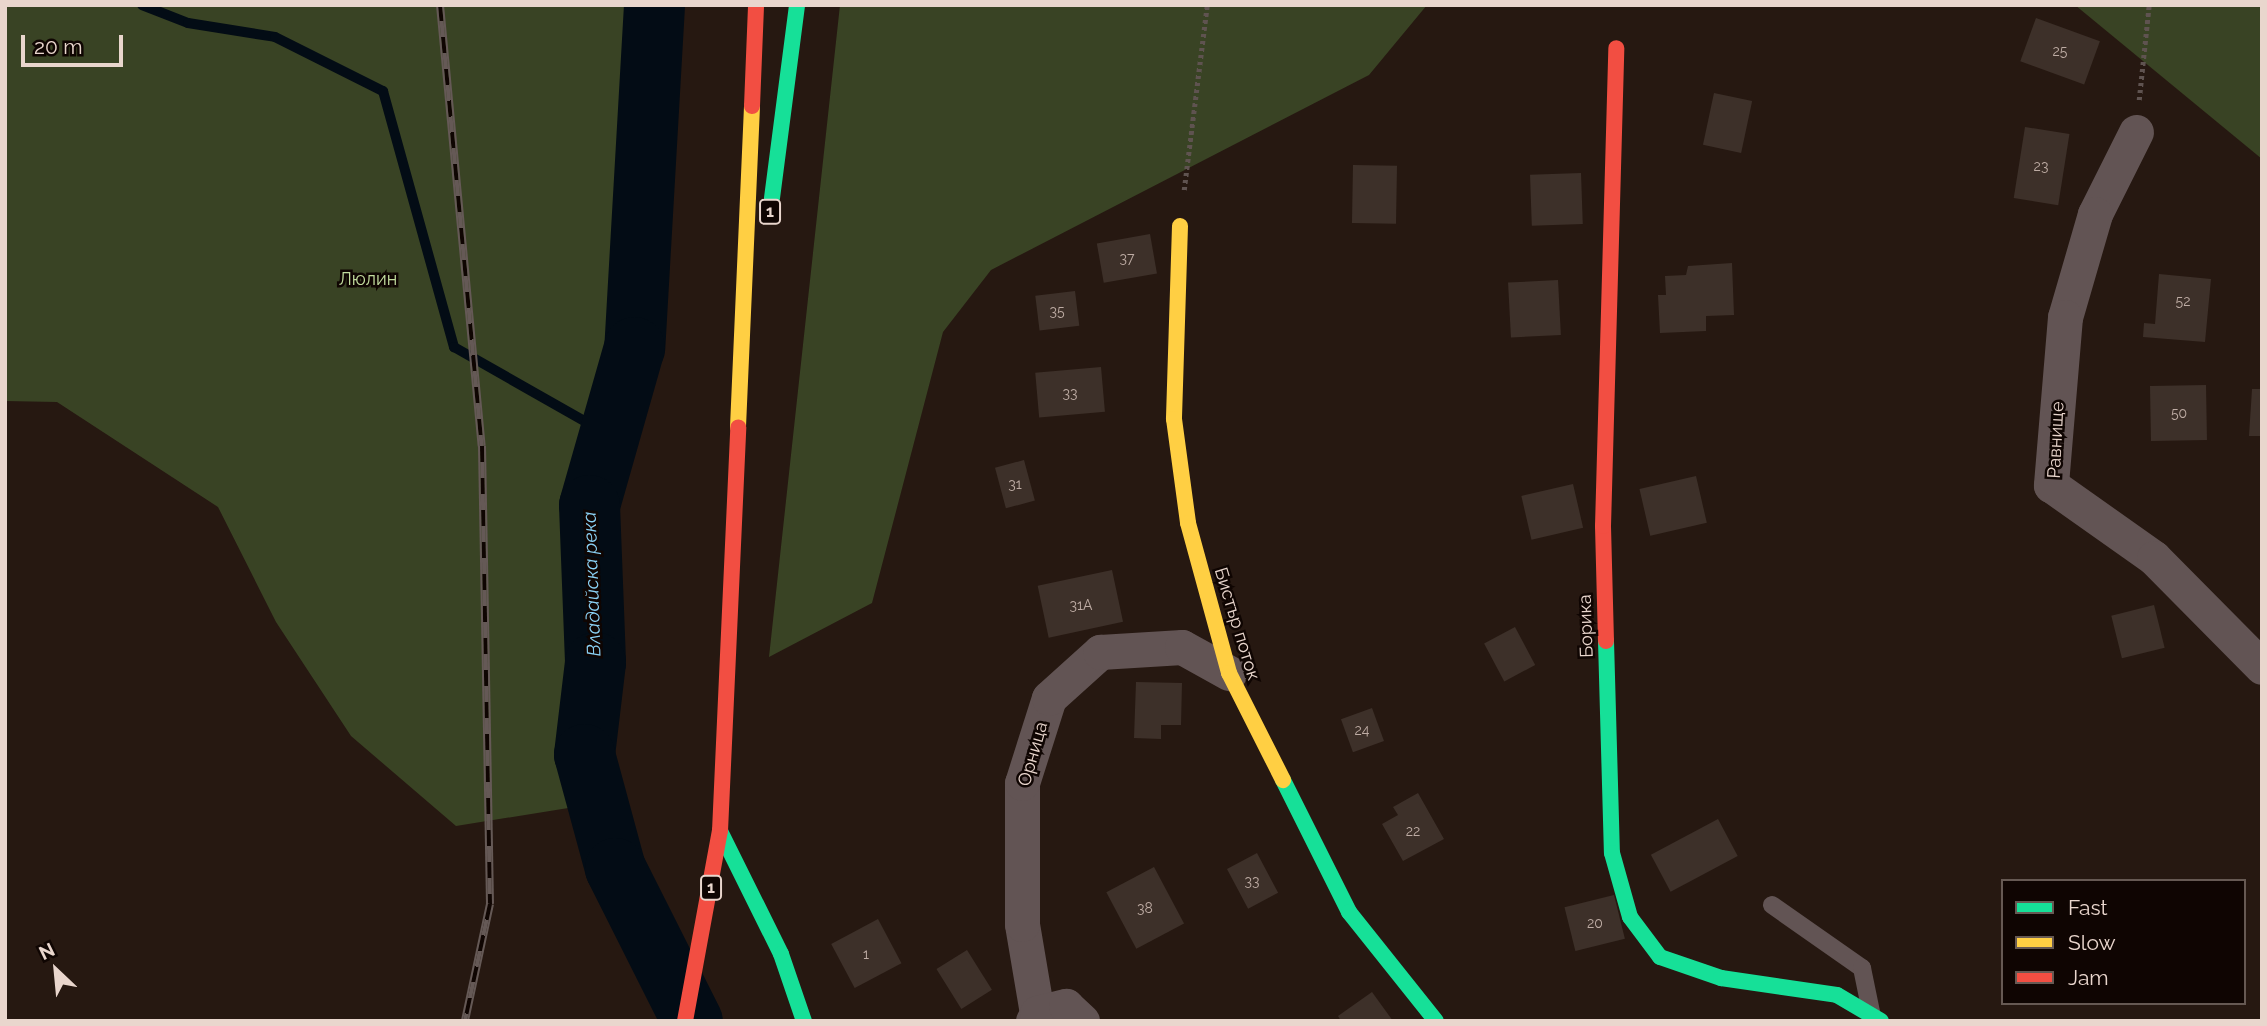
<!DOCTYPE html>
<meta charset="utf-8">
<style>
body{margin:0}
#map{position:relative;width:2267px;height:1026px;overflow:hidden;background:#261811;font-family:Raleway,sans-serif}
div>[style]{position:absolute}
.forest>*{inset:0;background:#394324}
.stream>*{height:10px;margin:-5px;padding:0 5px;transform-origin:5px;border-radius:5px;background:#030c15}
.river>*{height:61px;margin:-30.5px;padding:0 30.5px;transform-origin:30.5px;border-radius:30.5px;background:#030c15}
.building>*{inset:0;background:#3d3029;transform-origin:0 0}
.path>*{height:4.5px;margin-top:-2.25px;transform-origin:0;background:repeating-linear-gradient(90deg,#5f5350 0 3.5px,transparent 0 7px)}
.lane>*{height:18px;margin:-9px;padding:0 9px;transform-origin:9px;border-radius:9px;background:#625454}
.street>*{height:35px;margin:-17.5px;padding:0 17.5px;transform-origin:17.5px;border-radius:17.5px;background:#625454}
.fast>*{height:16px;margin:-8px;padding:0 8px;transform-origin:8px;border-radius:8px;background:#16e098}
.slow>*{height:16px;margin:-8px;padding:0 8px;transform-origin:8px;border-radius:8px;background:#ffcf43}
.jam>*{height:16px;margin:-8px;padding:0 8px;transform-origin:8px;border-radius:8px;background:#f24e42}
.rail>*{height:8px;margin-top:-4px;transform-origin:0;background:repeating-linear-gradient(90deg,#0f0502 0 16px,#655956 0 32px);box-sizing:border-box;border-block:2px solid #655956}
span{translate:-50% -50%;white-space:nowrap;text-align:center;line-height:1.15;-webkit-text-stroke:5px #0f0502;paint-order:stroke}
.number-label{font-size:14px;color:#beaca4}
.number-label span{-webkit-text-stroke-width:0}
.shield-label span{padding:2px 5px;background:#0f0502;border:2px solid;border-radius:5px;-webkit-text-stroke-width:0}
.shield-label{font-size:16px;color:#e9d6cd;font-weight:700}
.park-label{font-size:18px;color:#c1db9d}
.street-label{font-size:18px;color:#e9d6cd}
.water-label{font-size:19px;color:#8ad1f5;font-style:italic}
.frame{position:absolute;inset:0;border:7px solid #e9d6cd;pointer-events:none}
.legend{position:absolute;left:2001px;top:879px;width:245px;height:126px;box-sizing:border-box;background:#0f0502;border:2px solid #665953;margin:0;padding:9px 12px;list-style:none;font-size:21px;color:#e9d6cd}
.legend li{display:flex;align-items:center;gap:14px;height:35px}
.legend b{width:35px;border:2px solid #665953}
.north{position:absolute;left:21px;top:935px;width:70px;height:70px;-webkit-text-stroke:5px #0f0502;paint-order:stroke;rotate:334deg;font-size:19px;font-weight:700;line-height:28px;text-align:center;color:#e9d6cd}
.north::after{content:'';display:block;margin:auto;width:24px;height:32px;background:#e9d6cd;clip-path:polygon(50% 0,100% 100%,50% 72%,0 100%)}
.scale{position:absolute;left:21px;top:35px;width:102px;height:32px;box-sizing:border-box;border:4px solid #e9d6cd;border-top:0;padding-left:9px;font-size:21px;line-height:24px;white-space:nowrap;color:#e9d6cd;-webkit-text-stroke:5px #0f0502;paint-order:stroke}
</style>
<div id="map">
<div class="forest">
<div style="clip-path:polygon(5px 5px,664px 5px,593px 804px,456px 826px,351px 736px,276px 622px,218px 507px,57px 402px,5px 401px)"></div>
<div style="clip-path:polygon(840px 5px,1427px 5px,1369px 75px,991px 270px,943px 332px,872px 603px,769px 657px)"></div>
<div style="clip-path:polygon(2075px 5px,2262px 5px,2262px 159px)"></div>
</div>
<div class="stream">
<div style="left:142px;top:5px;width:49px;rotate:21.4deg"></div>
<div style="left:188px;top:23px;width:88px;rotate:9.1deg"></div>
<div style="left:275px;top:37px;width:121px;rotate:26.6deg"></div>
<div style="left:383px;top:91px;width:266px;rotate:74.5deg"></div>
<div style="left:454px;top:347px;width:178px;rotate:29.6deg"></div>
</div>
<div class="river">
<div style="left:654px;top:5px;width:343px;rotate:93.3deg"></div>
<div style="left:634px;top:347px;width:164px;rotate:105.9deg"></div>
<div style="left:589px;top:505px;width:157px;rotate:87.8deg"></div>
<div style="left:595px;top:662px;width:93px;rotate:96.8deg"></div>
<div style="left:584px;top:754px;width:118px;rotate:74.8deg"></div>
<div style="left:615px;top:868px;width:171px;rotate:63.3deg"></div>
</div>
<div class="building">
<div style="left:2036px;top:18px;width:68px;height:46px;rotate:20deg"></div>
<div style="left:1714px;top:93px;width:39px;height:53px;rotate:12deg"></div>
<div style="left:2025px;top:127px;width:45px;height:72px;rotate:9deg"></div>
<div style="left:1353px;top:165px;width:44px;height:58px;rotate:1deg"></div>
<div style="left:1581px;top:173px;width:51px;height:51px;rotate:88deg"></div>
<div style="left:1150px;top:234px;width:40px;height:54px;rotate:80deg"></div>
<div style="clip-path:polygon(1732px 263px,1734px 315px,1706px 316px,1706px 331px,1660px 333px,1658px 295px,1666px 295px,1665px 276px,1686px 275px,1688px 266px)"></div>
<div style="clip-path:polygon(2159px 274px,2211px 279px,2205px 342px,2143px 337px,2144px 323px,2155px 324px)"></div>
<div style="left:1558px;top:280px;width:55px;height:50px;rotate:87deg"></div>
<div style="left:1075px;top:291px;width:35px;height:40px;rotate:83deg"></div>
<div style="left:1101px;top:367px;width:45px;height:66px;rotate:85deg"></div>
<div style="left:2206px;top:385px;width:55px;height:56px;rotate:89deg"></div>
<div style="clip-path:polygon(2252px 389px,2262px 389px,2262px 436px,2249px 436px)"></div>
<div style="left:1024px;top:460px;width:42px;height:30px;rotate:75deg"></div>
<div style="left:1696px;top:476px;width:48px;height:58px;rotate:77deg"></div>
<div style="left:1573px;top:484px;width:45px;height:53px;rotate:77deg"></div>
<div style="left:1112px;top:570px;width:53px;height:76px;rotate:78deg"></div>
<div style="left:2154px;top:605px;width:44px;height:44px;rotate:76deg"></div>
<div style="left:1515px;top:627px;width:43px;height:35px;rotate:62deg"></div>
<div style="clip-path:polygon(1136px 682px,1182px 683px,1181px 725px,1161px 725px,1161px 739px,1134px 738px)"></div>
<div style="left:1372px;top:708px;width:35px;height:33px;rotate:70deg"></div>
<div style="clip-path:polygon(1418px 793px,1444px 839px,1403px 861px,1382px 824px,1398px 815px,1393px 807px)"></div>
<div style="left:1718px;top:819px;width:42px;height:76px;rotate:62deg"></div>
<div style="left:1257px;top:853px;width:45px;height:34px;rotate:62deg"></div>
<div style="left:1154px;top:867px;width:64px;height:54px;rotate:62deg"></div>
<div style="left:1614px;top:895px;width:45px;height:51px;rotate:76deg"></div>
<div style="left:878px;top:919px;width:50px;height:53px;rotate:62deg"></div>
<div style="left:967px;top:950px;width:47px;height:36px;rotate:58deg"></div>
<div style="clip-path:polygon(1372px 992px,1393px 1021px,1341px 1021px,1338px 1016px)"></div>
</div>
<div class="path">
<div style="left:2139px;top:100px;width:96px;rotate:-84deg"></div>
<div style="left:1184px;top:190px;width:186px;rotate:-82.9deg"></div>
</div>
<div class="lane">
<div style="left:1772px;top:905px;width:110px;rotate:35deg"></div>
<div style="left:1862px;top:968px;width:45px;rotate:78.4deg"></div>
</div>
<div class="street">
<div style="left:2136px;top:132px;width:92px;rotate:116.6deg"></div>
<div style="left:2095px;top:214px;width:107px;rotate:106.2deg"></div>
<div style="left:2065px;top:317px;width:169px;rotate:94.8deg"></div>
<div style="left:2051px;top:485px;width:126px;rotate:35.3deg"></div>
<div style="left:2154px;top:558px;width:153px;rotate:45.3deg"></div>
<div style="left:1037px;top:1013px;width:90px;rotate:-99.6deg"></div>
<div style="left:1022px;top:924px;width:141px;rotate:-90deg"></div>
<div style="left:1022px;top:783px;width:89px;rotate:-72.4deg"></div>
<div style="left:1049px;top:698px;width:69px;rotate:-42deg"></div>
<div style="left:1100px;top:652px;width:82px;rotate:-3.5deg"></div>
<div style="left:1182px;top:647px;width:54px;rotate:29deg"></div>
<div style="left:1033px;top:1021px;width:9px;rotate:-63deg"></div>
<div style="left:1037px;top:1013px;width:30px;rotate:-14deg"></div>
<div style="left:1066px;top:1006px;width:22px;rotate:43deg"></div>
</div>
<div class="fast">
<div style="left:772px;top:198px;width:195px;rotate:-82.6deg"></div>
<div style="left:1606px;top:641px;width:212px;rotate:88.4deg"></div>
<div style="left:1612px;top:853px;width:66px;rotate:74.3deg"></div>
<div style="left:1630px;top:917px;width:50px;rotate:53.1deg"></div>
<div style="left:1660px;top:957px;width:65px;rotate:19deg"></div>
<div style="left:1721px;top:978px;width:117px;rotate:8.3deg"></div>
<div style="left:1837px;top:995px;width:51px;rotate:30.6deg"></div>
<div style="left:1283px;top:780px;width:148px;rotate:63.4deg"></div>
<div style="left:1349px;top:912px;width:139px;rotate:51.4deg"></div>
<div style="left:720px;top:831px;width:137px;rotate:63.6deg"></div>
<div style="left:781px;top:954px;width:71px;rotate:71.1deg"></div>
</div>
<div class="slow">
<div style="left:1180px;top:226px;width:193px;rotate:91.8deg"></div>
<div style="left:1174px;top:419px;width:105px;rotate:82.3deg"></div>
<div style="left:1188px;top:523px;width:156px;rotate:74.7deg"></div>
<div style="left:1229px;top:673px;width:120px;rotate:63.2deg"></div>
<div style="left:738px;top:427px;width:321px;rotate:-87.5deg"></div>
</div>
<div class="jam">
<div style="left:752px;top:106px;width:101px;rotate:-87.7deg"></div>
<div style="left:1606px;top:641px;width:115px;rotate:-91.5deg"></div>
<div style="left:1603px;top:526px;width:478px;rotate:-88.4deg"></div>
<div style="left:685px;top:1021px;width:193px;rotate:-79.6deg"></div>
<div style="left:720px;top:831px;width:404px;rotate:-87.4deg"></div>
</div>
<div class="rail">
<div style="left:440px;top:5px;width:443px;rotate:84.6deg"></div>
<div style="left:482px;top:446px;width:458px;rotate:89deg"></div>
<div style="left:490px;top:904px;width:120px;rotate:102.1deg"></div>
</div>
<div class="number-label">
<span style="left:2060px;top:51px">25</span>
<span style="left:2041px;top:166px">23</span>
<span style="left:1127px;top:258px">37</span>
<span style="left:2183px;top:301px">52</span>
<span style="left:1057px;top:311px">35</span>
<span style="left:1070px;top:393px">33</span>
<span style="left:2179px;top:413px">50</span>
<span style="left:1015px;top:484px">31</span>
<span style="left:1081px;top:605px">31А</span>
<span style="left:1362px;top:730px">24</span>
<span style="left:1413px;top:831px">22</span>
<span style="left:1252px;top:881px">33</span>
<span style="left:1145px;top:908px">38</span>
<span style="left:1595px;top:923px">20</span>
<span style="left:866px;top:954px">1</span>
</div>
<div class="shield-label">
<span style="left:770px;top:212px">1</span>
<span style="left:711px;top:888px">1</span>
</div>
<div class="park-label">
<span style="left:368px;top:279px">Люлин</span>
</div>
<div class="street-label">
<span style="left:2056px;top:440px;rotate:-87deg">Равнище</span>
<span style="left:1237px;top:624px;rotate:73deg">Бистър поток</span>
<span style="left:1586px;top:626px;rotate:-92deg">Борика</span>
<span style="left:1033px;top:754px;rotate:-74deg">Орница</span>
</div>
<div class="water-label">
<span style="left:592px;top:584px;rotate:-92deg">Владайска река</span>
</div>
<div class="frame"></div>
<ul class="legend">
<li><b style="height:9px;background:#16e098"></b>Fast</li>
<li><b style="height:9px;background:#ffcf43"></b>Slow</li>
<li><b style="height:9px;background:#f24e42"></b>Jam</li>
</ul>
<div class="north">N</div>
<div class="scale">20 m</div>
</div>
